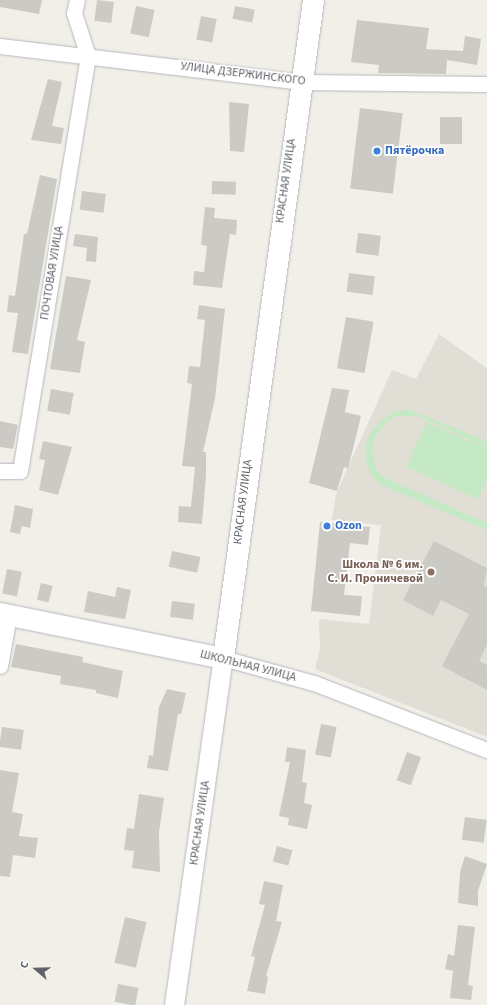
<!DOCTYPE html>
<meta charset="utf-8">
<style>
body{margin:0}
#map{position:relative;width:487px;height:1005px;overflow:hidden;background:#f1efe8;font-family:"Source Sans 3",sans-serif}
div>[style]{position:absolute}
.education>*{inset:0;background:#e1ded6}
.green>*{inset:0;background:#c5e8c5}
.building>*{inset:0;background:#cccac5;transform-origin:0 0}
.roads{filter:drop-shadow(0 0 1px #b5b8bc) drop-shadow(0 0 1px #b5b8bc)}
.minor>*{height:15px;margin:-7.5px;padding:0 7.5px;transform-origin:7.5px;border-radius:7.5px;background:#fff}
.tertiary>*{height:19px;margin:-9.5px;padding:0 9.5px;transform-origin:9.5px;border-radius:9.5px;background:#fff}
.secondary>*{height:21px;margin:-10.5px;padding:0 10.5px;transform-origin:10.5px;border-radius:10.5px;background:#fff}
.dots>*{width:11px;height:11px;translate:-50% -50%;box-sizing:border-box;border:2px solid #fff;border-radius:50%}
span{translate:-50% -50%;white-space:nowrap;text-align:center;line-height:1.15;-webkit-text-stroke:3.5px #fff;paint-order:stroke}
.street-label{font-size:12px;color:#5f6368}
.shop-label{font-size:12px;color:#366cbe;font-weight:700}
.left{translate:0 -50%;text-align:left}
.education-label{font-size:12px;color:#785e54;font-weight:700}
.right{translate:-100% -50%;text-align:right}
.north{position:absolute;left:16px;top:949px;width:40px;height:40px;-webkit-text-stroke:3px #fff;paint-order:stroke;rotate:290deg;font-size:11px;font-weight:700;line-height:16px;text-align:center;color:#5f6368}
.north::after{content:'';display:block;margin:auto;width:14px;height:18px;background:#5f6368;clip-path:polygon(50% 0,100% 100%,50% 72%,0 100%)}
</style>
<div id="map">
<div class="education">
<div style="clip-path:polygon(439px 334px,487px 368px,487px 737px,315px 669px,320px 648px,319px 619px,369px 624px,381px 525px,332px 520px,336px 494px,392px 370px,416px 379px)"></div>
</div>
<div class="green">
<div style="clip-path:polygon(408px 409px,487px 441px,487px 448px,418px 416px,396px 416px,385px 424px,375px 437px,372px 449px,377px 471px,385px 478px,487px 523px,487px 530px,381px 485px,371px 475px,366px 461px,366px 445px,370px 434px,381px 420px,394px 412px)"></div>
<div style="clip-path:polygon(426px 422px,487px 449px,487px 480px,478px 499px,406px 467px)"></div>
</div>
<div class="building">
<div style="clip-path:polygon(0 0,42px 0,39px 14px,0 7px)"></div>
<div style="left:97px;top:0;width:17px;height:21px;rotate:7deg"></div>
<div style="left:136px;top:6px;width:19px;height:28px;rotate:12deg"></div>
<div style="left:235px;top:6px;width:20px;height:13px;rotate:11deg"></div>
<div style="left:201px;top:16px;width:16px;height:24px;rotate:11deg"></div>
<div style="clip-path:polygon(357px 20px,429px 28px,426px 49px,463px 51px,465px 36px,481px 39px,477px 65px,447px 60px,446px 74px,378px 73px,379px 65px,351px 62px)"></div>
<div style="clip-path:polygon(48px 79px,62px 82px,52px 126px,64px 128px,61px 144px,31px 140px)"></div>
<div style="clip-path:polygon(229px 102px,249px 104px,244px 152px,230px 151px)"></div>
<div style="left:360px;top:108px;width:43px;height:81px;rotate:7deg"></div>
<div style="left:440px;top:117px;width:22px;height:27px"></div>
<div style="clip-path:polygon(40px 175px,57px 179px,28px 354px,12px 352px,18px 313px,7px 312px,9px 295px,15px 296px,24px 234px,27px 234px)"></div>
<div style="left:212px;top:181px;width:24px;height:13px;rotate:2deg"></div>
<div style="left:82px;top:191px;width:24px;height:19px;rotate:7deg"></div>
<div style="clip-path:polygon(205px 207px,215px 208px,214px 218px,237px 220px,236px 235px,230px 234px,222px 288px,193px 285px,194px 271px,204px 272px,207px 246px,201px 245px)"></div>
<div style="left:358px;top:233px;width:23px;height:20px;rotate:7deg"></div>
<div style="clip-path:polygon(75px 234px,98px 237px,96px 262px,86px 261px,87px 248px,73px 246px)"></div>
<div style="left:349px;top:273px;width:26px;height:19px;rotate:7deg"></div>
<div style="clip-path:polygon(66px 276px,91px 280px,77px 340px,85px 342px,80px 373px,50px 369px)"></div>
<div style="clip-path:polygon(199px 305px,225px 309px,215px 398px,203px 452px,206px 452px,206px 475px,202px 524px,178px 522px,179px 506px,191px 507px,195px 467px,182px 466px,192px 384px,187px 383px,189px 366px,200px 367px,205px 320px,197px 319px)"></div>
<div style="left:346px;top:317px;width:28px;height:52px;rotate:10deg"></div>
<div style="clip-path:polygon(332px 388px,349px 390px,345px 412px,361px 416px,348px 469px,344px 467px,337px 491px,309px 483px)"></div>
<div style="left:51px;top:389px;width:23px;height:22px;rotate:10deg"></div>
<div style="clip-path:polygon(0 421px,18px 425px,13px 449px,0 447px)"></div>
<div style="clip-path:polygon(43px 441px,72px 447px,58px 495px,39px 490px,45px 460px,39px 459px)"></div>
<div style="clip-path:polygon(15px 505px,33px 509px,30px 528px,22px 526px,20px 534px,10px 532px)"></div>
<div style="clip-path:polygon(320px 522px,370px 527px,368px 545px,350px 543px,344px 595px,362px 596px,360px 616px,311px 611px)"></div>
<div style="clip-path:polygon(434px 541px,487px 568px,484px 586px,487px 587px,487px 645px,479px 661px,487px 665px,487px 690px,442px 666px,469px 614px,441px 600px,433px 616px,403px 600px)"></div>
<div style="left:172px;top:551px;width:29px;height:16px;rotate:12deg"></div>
<div style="left:7px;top:569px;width:15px;height:25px;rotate:11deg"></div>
<div style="left:41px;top:583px;width:12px;height:17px;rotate:14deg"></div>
<div style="clip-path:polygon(117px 587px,131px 590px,125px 619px,84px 612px,88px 591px,115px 597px)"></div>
<div style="left:172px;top:601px;width:23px;height:16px;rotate:7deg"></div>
<div style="clip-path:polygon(16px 644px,83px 657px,82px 662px,123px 671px,118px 698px,96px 693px,96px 690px,60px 684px,61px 676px,11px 667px)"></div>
<div style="clip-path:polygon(167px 689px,186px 693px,181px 714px,178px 714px,168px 771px,147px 768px,149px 755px,153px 756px,159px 707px)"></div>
<div style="left:321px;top:724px;width:16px;height:31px;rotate:11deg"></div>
<div style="left:2px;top:727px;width:22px;height:20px;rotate:8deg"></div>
<div style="clip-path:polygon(287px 747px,306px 750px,302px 782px,307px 783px,304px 803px,312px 805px,307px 829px,288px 825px,289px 818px,279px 816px,290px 762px,285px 762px)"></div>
<div style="left:407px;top:752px;width:15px;height:30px;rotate:20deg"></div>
<div style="clip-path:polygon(0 770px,19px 773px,12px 812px,23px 814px,19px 836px,38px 838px,35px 858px,13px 855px,10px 877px,0 876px)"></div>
<div style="clip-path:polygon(139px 794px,164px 798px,159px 832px,160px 872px,132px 868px,134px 851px,124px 850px,127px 828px,134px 829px)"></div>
<div style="left:465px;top:817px;width:22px;height:23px;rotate:8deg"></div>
<div style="left:277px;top:846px;width:16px;height:16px;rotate:15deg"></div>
<div style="clip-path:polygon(465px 856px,487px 864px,478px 891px,478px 906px,458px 903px,460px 872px)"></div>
<div style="clip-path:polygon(264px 881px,283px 885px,276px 921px,282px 922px,266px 976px,268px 977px,265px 994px,247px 991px,255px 957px,251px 956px,265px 905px,259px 904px)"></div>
<div style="left:125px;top:917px;width:22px;height:47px;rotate:13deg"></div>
<div style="clip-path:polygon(458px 925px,475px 927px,468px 985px,473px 986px,471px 1000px,450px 998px,453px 971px,445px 969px,448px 954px,454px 956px)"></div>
<div style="left:118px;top:984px;width:21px;height:18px;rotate:11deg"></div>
</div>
<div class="roads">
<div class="minor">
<div style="left:0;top:46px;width:302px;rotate:6.8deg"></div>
<div style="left:300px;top:82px;width:187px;rotate:0.6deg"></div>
<div style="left:0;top:471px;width:20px"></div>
<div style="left:20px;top:471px;width:421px;rotate:-80.7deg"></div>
<div style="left:88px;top:56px;width:45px;rotate:-108deg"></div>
<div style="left:74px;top:13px;width:13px;rotate:-77deg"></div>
<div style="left:223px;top:658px;width:94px;rotate:15.4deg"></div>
<div style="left:314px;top:683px;width:186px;rotate:21.2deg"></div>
<div style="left:0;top:666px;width:52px;rotate:-80deg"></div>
</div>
<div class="tertiary">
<div style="left:174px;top:1005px;width:350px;rotate:-82deg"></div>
</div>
<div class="secondary">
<div style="left:0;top:613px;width:227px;rotate:11.4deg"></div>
<div style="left:223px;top:658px;width:664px;rotate:-82.21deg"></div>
</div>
</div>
<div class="dots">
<div style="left:377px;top:151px;background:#3f7fe0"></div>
<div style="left:327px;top:526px;background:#3f7fe0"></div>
<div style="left:431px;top:572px;background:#8d6e63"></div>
</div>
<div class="street-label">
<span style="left:243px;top:74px;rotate:7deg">УЛИЦА ДЗЕРЖИНСКОГО</span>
<span style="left:286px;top:181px;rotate:-82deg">КРАСНАЯ УЛИЦА</span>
<span style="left:52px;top:273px;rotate:-81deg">ПОЧТОВАЯ УЛИЦА</span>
<span style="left:243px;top:502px;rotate:-83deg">КРАСНАЯ УЛИЦА</span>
<span style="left:248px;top:666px;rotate:14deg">ШКОЛЬНАЯ УЛИЦА</span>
<span style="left:200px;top:823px;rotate:-82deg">КРАСНАЯ УЛИЦА</span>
</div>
<div class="shop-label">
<span class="left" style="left:385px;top:151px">Пятёрочка</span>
<span class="left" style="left:335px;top:526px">Ozon</span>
</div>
<div class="education-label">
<span class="right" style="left:423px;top:572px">Школа № 6 им.<br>С. И. Проничевой</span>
</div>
<div class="north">С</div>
</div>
